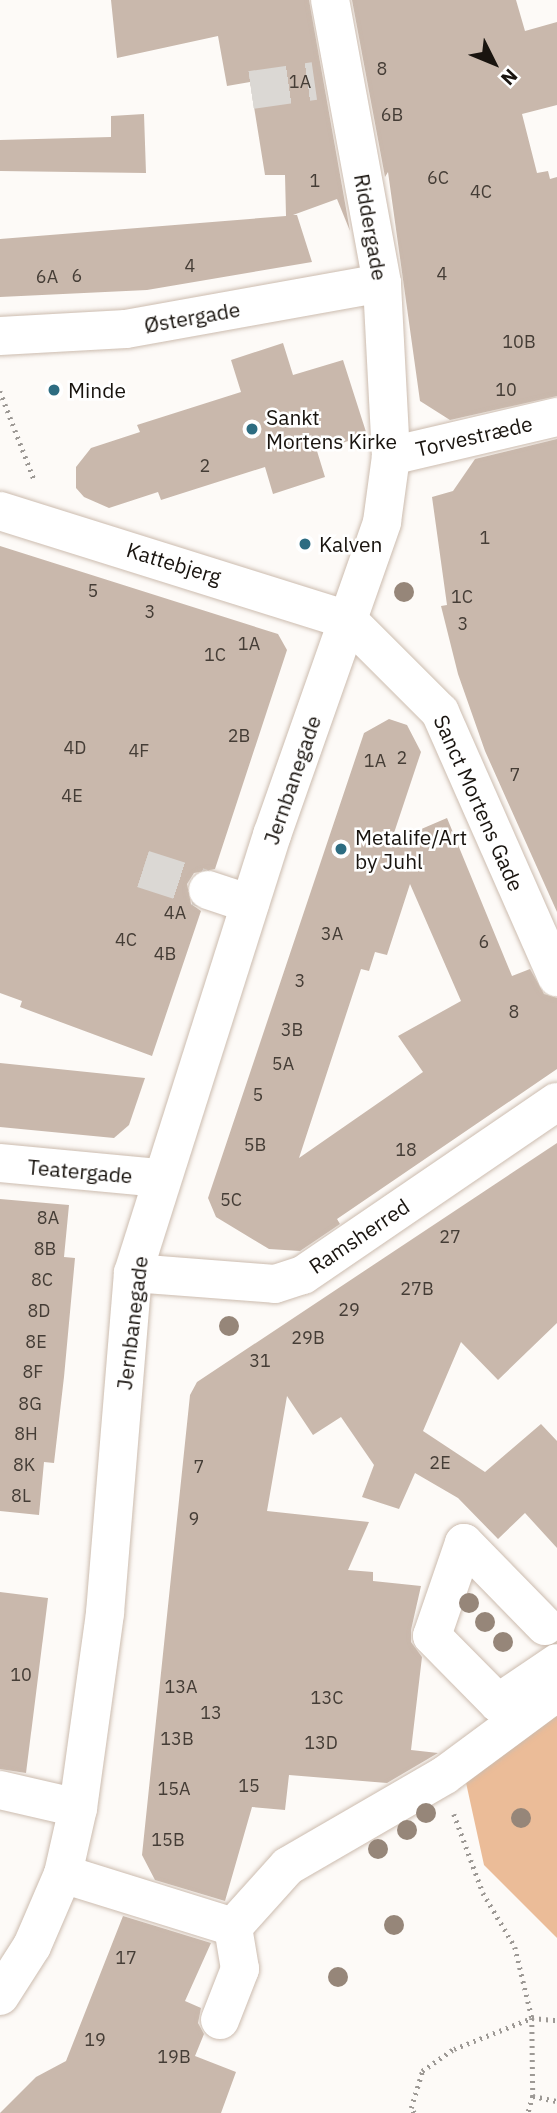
<!DOCTYPE html>
<meta charset="utf-8">
<style>
body{margin:0}
#map{position:relative;width:557px;height:2113px;overflow:hidden;background:#fdfaf7;font-family:"IBM Plex Sans",sans-serif}
div>[style]{position:absolute}
.green>*{inset:0;background:#ebbc98}
.building>*{inset:0;background:#c9b8ac}
.minor-tunnel>*{height:38px;margin-top:-19px;transform-origin:0;background:repeating-linear-gradient(90deg,#dbd8d4 0 38px,transparent 0 57px)}
.path>*{height:4.5px;margin-top:-2.25px;transform-origin:0;background:repeating-linear-gradient(90deg,#9d9995 0 2px,transparent 0 7px)}
.roads{filter:drop-shadow(0 0 2px #ccbcaf) drop-shadow(0 0 2px #ccbcaf)}
.minor>*{height:38px;margin:-19px;padding:0 19px;transform-origin:19px;border-radius:19px;background:#fff}
.trees>*{width:20px;height:20px;margin:-10px;border-radius:50%;background:#968679}
.dots>*{width:19px;height:19px;translate:-50% -50%;box-sizing:border-box;border:4px solid #fff;border-radius:50%}
span{translate:-50% -50%;white-space:nowrap;text-align:center;line-height:1.15;-webkit-text-stroke:5px #fff;paint-order:stroke}
.number-label{font-size:18px;color:#453d36}
.number-label span{-webkit-text-stroke-width:0}
.street-label{font-size:21px;color:#19140f}
.poi-label{font-size:21px;color:#19140f}
.left{translate:0 -50%;text-align:left}
.north{position:absolute;left:459px;top:28px;width:70px;height:70px;-webkit-text-stroke:5px #fff;paint-order:stroke;rotate:133deg;font-size:19px;font-weight:700;line-height:28px;text-align:center;color:#19140f}
.north::after{content:'';display:block;margin:auto;width:24px;height:32px;background:#19140f;clip-path:polygon(50% 0,100% 100%,50% 72%,0 100%)}
</style>
<div id="map">
<div class="green">
<div style="clip-path:polygon(557px 1698px,557px 1938px,484px 1865px,463px 1769px)"></div>
</div>
<div class="building">
<div style="clip-path:polygon(111px 0,309px 0,350px 231px,337px 199px,293px 215px,297px 215px,312px 262px,147px 290px,0 297px,0 239px,286px 216px,285px 175px,265px 175px,250px 82px,227px 86px,218px 36px,117px 58px)"></div>
<div style="clip-path:polygon(352px 0,516px 0,525px 31px,557px 22px,557px 105px,522px 114px,537px 173px,548px 171px,550px 179px,557px 177px,557px 396px,450px 420px,420px 401px,388px 172px,385px 177px)"></div>
<div style="clip-path:polygon(144px 114px,146px 173px,0 171px,0 140px,111px 137px,111px 116px)"></div>
<div style="clip-path:polygon(283px 343px,293px 375px,343px 360px,367px 435px,317px 451px,325px 477px,273px 494px,265px 467px,161px 500px,158px 492px,109px 508px,84px 497px,76px 488px,76px 467px,91px 448px,140px 432px,137px 425px,241px 392px,231px 360px)"></div>
<div style="clip-path:polygon(557px 439px,557px 912px,485px 751px,458px 674px,441px 606px,447px 605px,432px 497px,453px 491px,475px 459px)"></div>
<div style="clip-path:polygon(0 546px,278px 634px,287px 650px,215px 869px,194px 873px,187px 884px,191px 904px,201px 911px,152px 1056px,20px 1007px,22px 1001px,0 993px)"></div>
<div style="clip-path:polygon(evenodd,389px 719px,407px 725px,421px 752px,391px 842px,447px 818px,512px 976px,530px 969px,544px 994px,557px 998px,557px 1069px,337px 1219px,340px 1224px,300px 1251px,269px 1249px,216px 1217px,208px 1198px,364px 733px,389px 719px,410px 884px,461px 1001px,398px 1036px,423px 1072px,299px 1158px,361px 969px,369px 971px,375px 952px,387px 955px,410px 884px)"></div>
<div style="clip-path:polygon(0 1063px,145px 1078px,129px 1125px,114px 1138px,0 1127px)"></div>
<div style="clip-path:polygon(557px 1143px,557px 1323px,498px 1380px,461px 1342px,423px 1431px,485px 1472px,541px 1424px,557px 1441px,557px 1548px,525px 1513px,498px 1539px,458px 1498px,415px 1473px,399px 1509px,362px 1497px,374px 1465px,341px 1417px,313px 1435px,287px 1396px,267px 1511px,369px 1522px,348px 1570px,373px 1572px,373px 1581px,421px 1586px,411px 1630px,411px 1642px,422px 1657px,411px 1750px,438px 1753px,387px 1783px,289px 1775px,285px 1810px,252px 1807px,225px 1901px,155px 1880px,142px 1855px,190px 1395px,197px 1382px)"></div>
<div style="clip-path:polygon(0 1199px,69px 1205px,64px 1257px,75px 1258px,64px 1377px,54px 1463px,44px 1462px,39px 1515px,0 1511px)"></div>
<div style="clip-path:polygon(0 1592px,48px 1598px,26px 1773px,0 1769px)"></div>
<div style="clip-path:polygon(123px 1916px,211px 1943px,185px 2001px,201px 2008px,198px 2023px,204px 2034px,195px 2056px,236px 2072px,221px 2113px,0 2113px,36px 2077px,66px 2061px)"></div>
</div>
<div class="minor-tunnel">
<div style="left:251px;top:90px;width:64px;rotate:-8.1deg"></div>
<div style="left:143px;top:869px;width:68px;rotate:17.9deg"></div>
</div>
<div class="path">
<div style="left:0;top:391px;width:94px;rotate:68.9deg"></div>
<div style="left:454px;top:1814px;width:84px;rotate:69.8deg"></div>
<div style="left:483px;top:1893px;width:63px;rotate:59.3deg"></div>
<div style="left:515px;top:1947px;width:73px;rotate:76.5deg"></div>
<div style="left:532px;top:2018px;width:78px;rotate:89.3deg"></div>
<div style="left:533px;top:2096px;width:18px;rotate:106deg"></div>
<div style="left:533px;top:2096px;width:25px;rotate:12deg"></div>
<div style="left:414px;top:2113px;width:6px;rotate:-121deg"></div>
<div style="left:411px;top:2108px;width:39px;rotate:-73deg"></div>
<div style="left:422px;top:2071px;width:39px;rotate:-35deg"></div>
<div style="left:454px;top:2049px;width:84px;rotate:-21.7deg"></div>
<div style="left:532px;top:2018px;width:25px;rotate:5deg"></div>
</div>
<div class="roads">
<div class="minor">
<div style="left:0;top:336px;width:126px;rotate:-3.2deg"></div>
<div style="left:126px;top:329px;width:260px;rotate:-10.2deg"></div>
<div style="left:391px;top:456px;width:171px;rotate:-13.2deg"></div>
<div style="left:0;top:511px;width:365px;rotate:17.4deg"></div>
<div style="left:348px;top:620px;width:130px;rotate:45deg"></div>
<div style="left:440px;top:712px;width:290px;rotate:66.2deg"></div>
<div style="left:208px;top:890px;width:44px;rotate:18.4deg"></div>
<div style="left:0;top:1163px;width:161px;rotate:5.4deg"></div>
<div style="left:133px;top:1273px;width:142px;rotate:4.4deg"></div>
<div style="left:275px;top:1284px;width:29px;rotate:-18deg"></div>
<div style="left:303px;top:1275px;width:307px;rotate:-34.3deg"></div>
<div style="left:545px;top:1626px;width:116px;rotate:-134.3deg"></div>
<div style="left:464px;top:1543px;width:98px;rotate:109deg"></div>
<div style="left:432px;top:1636px;width:94px;rotate:45.4deg"></div>
<div style="left:498px;top:1703px;width:71px;rotate:-34.1deg"></div>
<div style="left:0;top:1790px;width:80px;rotate:13deg"></div>
<div style="left:63px;top:1874px;width:178px;rotate:17.3deg"></div>
<div style="left:233px;top:1927px;width:82px;rotate:-48deg"></div>
<div style="left:288px;top:1866px;width:181px;rotate:-30.1deg"></div>
<div style="left:445px;top:1775px;width:139px;rotate:-36.5deg"></div>
<div style="left:0;top:1996px;width:59px;rotate:-57.4deg"></div>
<div style="left:32px;top:1946px;width:78px;rotate:-66.7deg"></div>
<div style="left:63px;top:1874px;width:68px;rotate:-77.2deg"></div>
<div style="left:78px;top:1808px;width:197px;rotate:-82.1deg"></div>
<div style="left:105px;top:1613px;width:341px;rotate:-85.3deg"></div>
<div style="left:133px;top:1273px;width:460px;rotate:-72.4deg"></div>
<div style="left:272px;top:835px;width:332px;rotate:-70.6deg"></div>
<div style="left:382px;top:522px;width:67px;rotate:-82.2deg"></div>
<div style="left:391px;top:456px;width:173px;rotate:-93deg"></div>
<div style="left:382px;top:283px;width:288px;rotate:-100.4deg"></div>
<div style="left:220px;top:2020px;width:55px;rotate:-68.6deg"></div>
<div style="left:240px;top:1969px;width:43px;rotate:-99.5deg"></div>
</div>
</div>
<div class="trees">
<div style="left:404px;top:592px"></div>
<div style="left:229px;top:1326px"></div>
<div style="left:469px;top:1603px"></div>
<div style="left:485px;top:1622px"></div>
<div style="left:503px;top:1642px"></div>
<div style="left:426px;top:1813px"></div>
<div style="left:521px;top:1818px"></div>
<div style="left:407px;top:1830px"></div>
<div style="left:378px;top:1849px"></div>
<div style="left:394px;top:1925px"></div>
<div style="left:338px;top:1977px"></div>
</div>
<div class="dots">
<div style="left:54px;top:390px;background:#2d6c81"></div>
<div style="left:252px;top:429px;background:#2d6c81"></div>
<div style="left:305px;top:544px;background:#2d6c81"></div>
<div style="left:341px;top:849px;background:#2d6c81"></div>
</div>
<div class="number-label">
<span style="left:382px;top:69px">8</span>
<span style="left:300px;top:82px">1A</span>
<span style="left:392px;top:115px">6B</span>
<span style="left:438px;top:178px">6C</span>
<span style="left:315px;top:181px">1</span>
<span style="left:481px;top:192px">4C</span>
<span style="left:190px;top:266px">4</span>
<span style="left:442px;top:274px">4</span>
<span style="left:77px;top:276px">6</span>
<span style="left:47px;top:277px">6A</span>
<span style="left:519px;top:342px">10B</span>
<span style="left:506px;top:390px">10</span>
<span style="left:205px;top:466px">2</span>
<span style="left:485px;top:538px">1</span>
<span style="left:93px;top:591px">5</span>
<span style="left:462px;top:597px">1C</span>
<span style="left:150px;top:612px">3</span>
<span style="left:463px;top:624px">3</span>
<span style="left:249px;top:644px">1A</span>
<span style="left:215px;top:655px">1C</span>
<span style="left:239px;top:736px">2B</span>
<span style="left:75px;top:748px">4D</span>
<span style="left:139px;top:751px">4F</span>
<span style="left:402px;top:758px">2</span>
<span style="left:375px;top:761px">1A</span>
<span style="left:515px;top:775px">7</span>
<span style="left:72px;top:796px">4E</span>
<span style="left:175px;top:913px">4A</span>
<span style="left:332px;top:934px">3A</span>
<span style="left:126px;top:940px">4C</span>
<span style="left:484px;top:942px">6</span>
<span style="left:165px;top:954px">4B</span>
<span style="left:300px;top:981px">3</span>
<span style="left:514px;top:1012px">8</span>
<span style="left:292px;top:1030px">3B</span>
<span style="left:283px;top:1064px">5A</span>
<span style="left:258px;top:1095px">5</span>
<span style="left:255px;top:1145px">5B</span>
<span style="left:406px;top:1150px">18</span>
<span style="left:231px;top:1200px">5C</span>
<span style="left:48px;top:1218px">8A</span>
<span style="left:450px;top:1237px">27</span>
<span style="left:45px;top:1249px">8B</span>
<span style="left:42px;top:1280px">8C</span>
<span style="left:417px;top:1289px">27B</span>
<span style="left:349px;top:1310px">29</span>
<span style="left:39px;top:1311px">8D</span>
<span style="left:308px;top:1338px">29B</span>
<span style="left:36px;top:1342px">8E</span>
<span style="left:260px;top:1361px">31</span>
<span style="left:33px;top:1372px">8F</span>
<span style="left:30px;top:1404px">8G</span>
<span style="left:26px;top:1434px">8H</span>
<span style="left:440px;top:1463px">2E</span>
<span style="left:24px;top:1465px">8K</span>
<span style="left:199px;top:1467px">7</span>
<span style="left:21px;top:1496px">8L</span>
<span style="left:194px;top:1519px">9</span>
<span style="left:21px;top:1675px">10</span>
<span style="left:181px;top:1687px">13A</span>
<span style="left:327px;top:1698px">13C</span>
<span style="left:211px;top:1713px">13</span>
<span style="left:177px;top:1739px">13B</span>
<span style="left:321px;top:1743px">13D</span>
<span style="left:249px;top:1786px">15</span>
<span style="left:174px;top:1789px">15A</span>
<span style="left:168px;top:1840px">15B</span>
<span style="left:126px;top:1958px">17</span>
<span style="left:95px;top:2040px">19</span>
<span style="left:174px;top:2057px">19B</span>
</div>
<div class="street-label">
<span style="left:371px;top:227px;rotate:80deg">Riddergade</span>
<span style="left:192px;top:317px;rotate:-10deg">Østergade</span>
<span style="left:474px;top:436px;rotate:-13deg">Torvestræde</span>
<span style="left:174px;top:563px;rotate:17deg">Kattebjerg</span>
<span style="left:292px;top:780px;rotate:-71deg">Jernbanegade</span>
<span style="left:479px;top:803px;rotate:66deg">Sanct Mortens Gade</span>
<span style="left:80px;top:1171px;rotate:5deg">Teatergade</span>
<span style="left:359px;top:1236px;rotate:-34deg">Ramsherred</span>
<span style="left:132px;top:1323px;rotate:-83deg">Jernbanegade</span>
</div>
<div class="poi-label">
<span class="left" style="left:68px;top:390px">Minde</span>
<span class="left" style="left:266px;top:429px">Sankt<br>Mortens Kirke</span>
<span class="left" style="left:319px;top:544px">Kalven</span>
<span class="left" style="left:355px;top:849px">Metalife/Art<br>by Juhl</span>
</div>
<div class="north">N</div>
</div>
